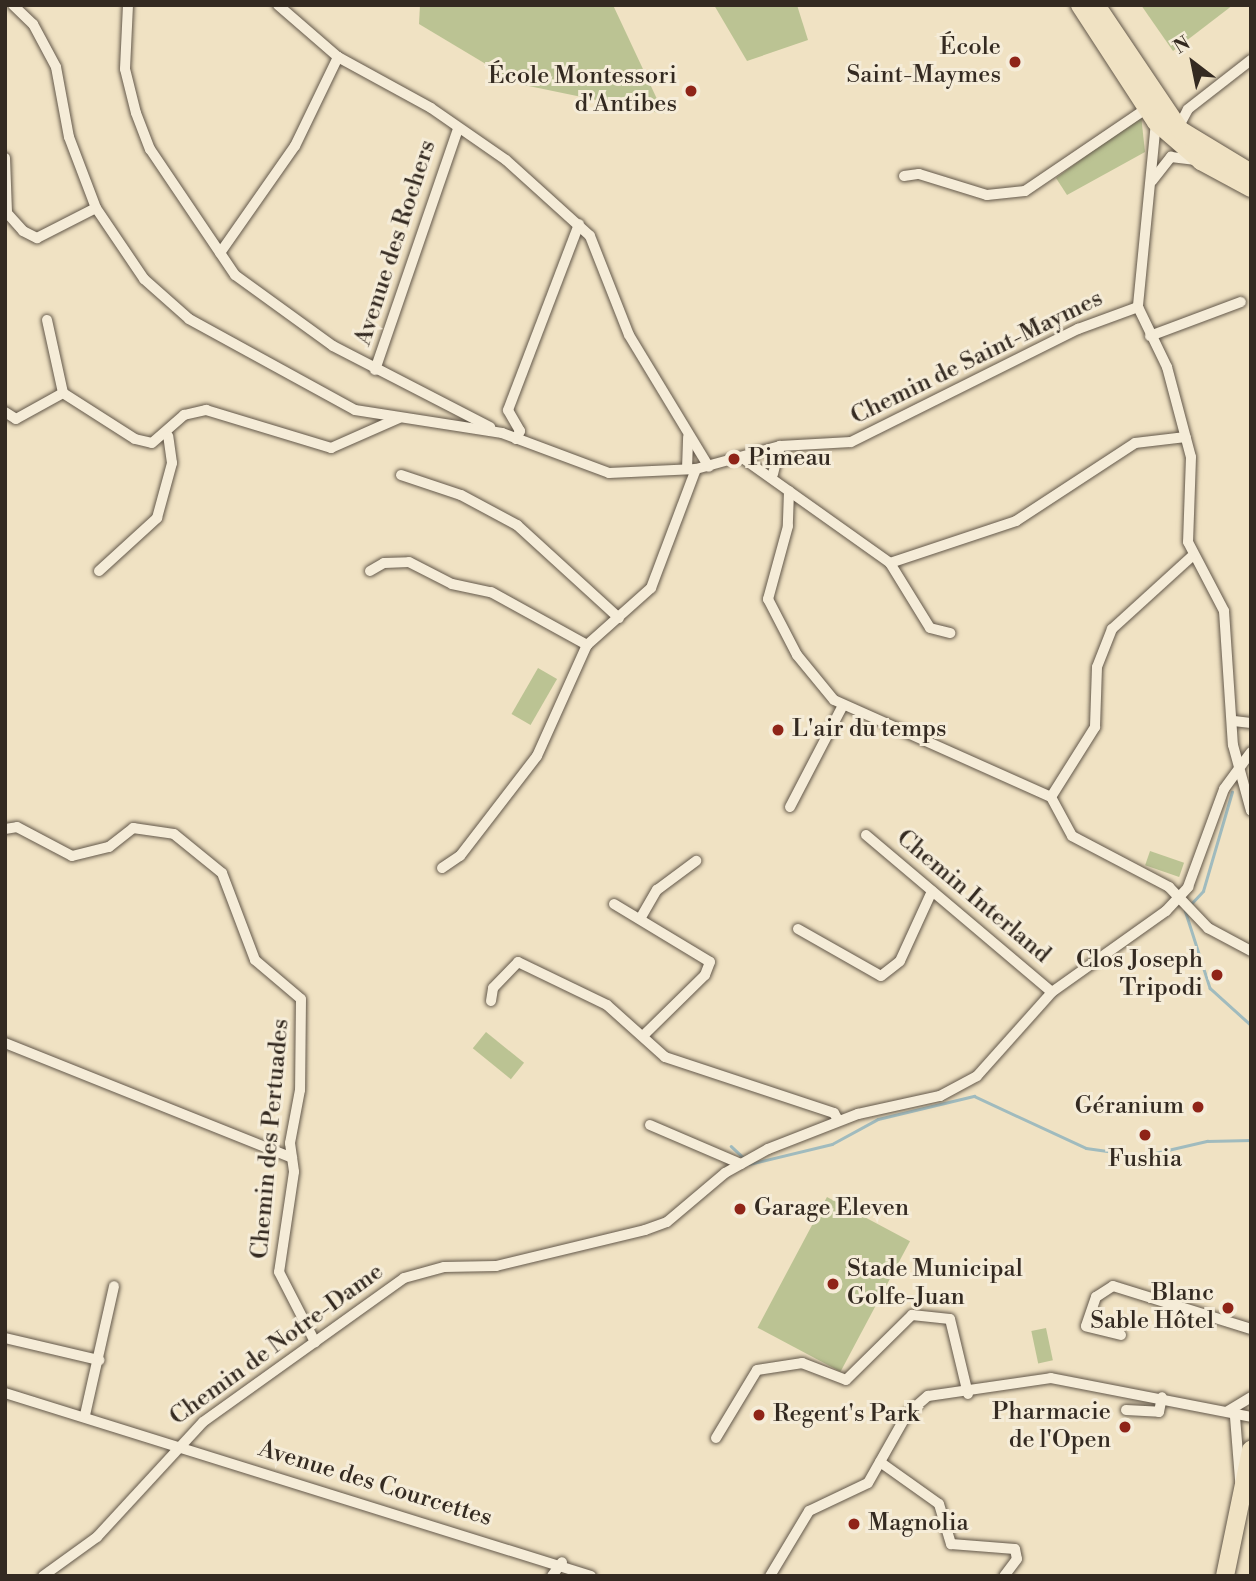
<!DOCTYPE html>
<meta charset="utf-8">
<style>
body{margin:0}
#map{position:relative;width:1256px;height:1581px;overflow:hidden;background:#f0e2c3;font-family:"Libre Bodoni",serif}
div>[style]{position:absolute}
.green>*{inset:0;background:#bbc393;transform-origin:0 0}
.stream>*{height:2.5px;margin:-1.25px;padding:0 1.25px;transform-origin:1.25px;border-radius:1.25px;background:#a0bbbe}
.roads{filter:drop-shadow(0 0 2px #63584a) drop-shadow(0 0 2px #63584a)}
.street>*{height:10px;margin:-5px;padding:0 5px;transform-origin:5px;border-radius:5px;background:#f5ecd8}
.primary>*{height:18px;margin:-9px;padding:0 9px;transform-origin:9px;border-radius:9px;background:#f0e2c3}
.dots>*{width:19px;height:19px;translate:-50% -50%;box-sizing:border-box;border:4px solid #f5ecd8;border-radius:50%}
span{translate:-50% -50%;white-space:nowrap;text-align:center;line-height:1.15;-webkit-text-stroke:6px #f5ecd8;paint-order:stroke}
.poi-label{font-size:24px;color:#342a21}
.right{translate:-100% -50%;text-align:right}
.left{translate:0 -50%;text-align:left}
.street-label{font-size:24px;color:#342a21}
.frame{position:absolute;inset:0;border:7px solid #342a21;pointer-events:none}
.north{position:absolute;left:1158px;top:28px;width:70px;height:70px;-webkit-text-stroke:5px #f5ecd8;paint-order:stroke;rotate:328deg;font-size:19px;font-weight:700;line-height:28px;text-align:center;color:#342a21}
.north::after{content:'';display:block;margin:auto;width:24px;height:32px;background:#342a21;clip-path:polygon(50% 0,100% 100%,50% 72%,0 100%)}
</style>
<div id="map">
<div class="green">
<div style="clip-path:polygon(420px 5px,613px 5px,664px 114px,519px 84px,419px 24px)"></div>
<div style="clip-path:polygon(714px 5px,797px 5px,808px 40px,747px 61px)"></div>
<div style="clip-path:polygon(1141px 5px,1233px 5px,1173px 51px)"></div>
<div style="clip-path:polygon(1141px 115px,1145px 152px,1067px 195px,1056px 178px)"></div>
<div style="left:538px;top:668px;width:22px;height:53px;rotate:30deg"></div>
<div style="left:1150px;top:851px;width:36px;height:15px;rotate:19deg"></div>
<div style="left:486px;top:1032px;width:49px;height:21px;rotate:39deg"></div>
<div style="left:827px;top:1197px;width:94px;height:148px;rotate:28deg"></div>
<div style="left:1046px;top:1328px;width:33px;height:15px;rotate:78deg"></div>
</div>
<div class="stream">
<div style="left:1190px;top:905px;width:19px;rotate:-47deg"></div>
<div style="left:1203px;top:891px;width:103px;rotate:-73.7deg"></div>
<div style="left:1185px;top:910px;width:82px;rotate:72.2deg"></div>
<div style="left:1210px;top:988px;width:55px;rotate:42.1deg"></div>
<div style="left:731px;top:1146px;width:16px;rotate:43deg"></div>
<div style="left:749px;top:1164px;width:85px;rotate:-13.5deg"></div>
<div style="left:832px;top:1144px;width:52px;rotate:-28.5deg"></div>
<div style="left:878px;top:1119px;width:99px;rotate:-13.5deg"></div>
<div style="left:974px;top:1096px;width:123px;rotate:24.9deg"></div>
<div style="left:1086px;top:1148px;width:57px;rotate:8.1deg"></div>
<div style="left:1142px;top:1156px;width:67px;rotate:-13deg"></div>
<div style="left:1207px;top:1141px;width:44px;rotate:-1.3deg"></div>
</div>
<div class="roads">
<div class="street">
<div style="left:13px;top:5px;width:28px;rotate:44deg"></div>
<div style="left:33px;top:24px;width:49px;rotate:61.9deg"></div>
<div style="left:56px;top:67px;width:71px;rotate:79.5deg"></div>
<div style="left:69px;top:137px;width:76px;rotate:69.2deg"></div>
<div style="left:96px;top:208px;width:86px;rotate:55.9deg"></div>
<div style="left:144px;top:279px;width:60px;rotate:41.6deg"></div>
<div style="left:189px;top:319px;width:189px;rotate:28.7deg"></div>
<div style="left:355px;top:410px;width:149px;rotate:8.9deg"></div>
<div style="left:502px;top:433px;width:114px;rotate:20.5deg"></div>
<div style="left:609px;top:473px;width:87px;rotate:-2.6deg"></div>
<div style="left:696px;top:469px;width:87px;rotate:-15.3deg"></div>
<div style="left:780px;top:446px;width:71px;rotate:-3.2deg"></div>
<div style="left:851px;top:442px;width:254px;rotate:-26.5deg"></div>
<div style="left:1078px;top:329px;width:64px;rotate:-20.1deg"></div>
<div style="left:128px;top:5px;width:64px;rotate:92.7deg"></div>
<div style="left:125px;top:69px;width:45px;rotate:76deg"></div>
<div style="left:136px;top:113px;width:39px;rotate:69deg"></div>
<div style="left:150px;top:149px;width:152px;rotate:56deg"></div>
<div style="left:235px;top:275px;width:121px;rotate:35.9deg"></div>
<div style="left:333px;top:346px;width:177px;rotate:27.3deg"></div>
<div style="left:278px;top:5px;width:79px;rotate:40.9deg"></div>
<div style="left:338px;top:57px;width:106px;rotate:28.7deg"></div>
<div style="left:431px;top:108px;width:91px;rotate:34.7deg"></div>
<div style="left:506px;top:160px;width:113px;rotate:42.1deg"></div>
<div style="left:590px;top:236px;width:106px;rotate:68.5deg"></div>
<div style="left:629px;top:335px;width:154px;rotate:58.8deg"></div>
<div style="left:1156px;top:122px;width:186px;rotate:95.6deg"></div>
<div style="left:1138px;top:307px;width:67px;rotate:64.2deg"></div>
<div style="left:1167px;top:367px;width:93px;rotate:75.1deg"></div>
<div style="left:1191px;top:457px;width:85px;rotate:92deg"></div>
<div style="left:1188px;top:542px;width:78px;rotate:62.4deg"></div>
<div style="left:1224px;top:611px;width:134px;rotate:86.2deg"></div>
<div style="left:1233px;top:745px;width:68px;rotate:74.7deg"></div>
<div style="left:1178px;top:128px;width:21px;rotate:-62deg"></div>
<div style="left:1188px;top:109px;width:80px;rotate:-37.9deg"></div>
<div style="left:5px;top:158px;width:55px;rotate:87.9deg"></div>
<div style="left:7px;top:213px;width:24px;rotate:48deg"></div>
<div style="left:23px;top:231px;width:16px;rotate:27deg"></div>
<div style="left:37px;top:238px;width:66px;rotate:-27deg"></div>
<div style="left:904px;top:176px;width:15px;rotate:-8deg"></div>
<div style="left:919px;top:174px;width:71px;rotate:17.2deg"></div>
<div style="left:987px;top:195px;width:38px;rotate:-6deg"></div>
<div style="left:1025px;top:191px;width:148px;rotate:-34.2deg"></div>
<div style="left:1152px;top:181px;width:31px;rotate:-52deg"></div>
<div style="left:1171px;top:157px;width:25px;rotate:7deg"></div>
<div style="left:220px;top:253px;width:131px;rotate:-55deg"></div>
<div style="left:295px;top:146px;width:99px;rotate:-64.2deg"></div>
<div style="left:47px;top:320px;width:75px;rotate:77.6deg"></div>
<div style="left:63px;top:393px;width:85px;rotate:32.6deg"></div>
<div style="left:135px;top:439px;width:17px;rotate:13deg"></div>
<div style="left:152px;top:443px;width:43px;rotate:-41.2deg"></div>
<div style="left:184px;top:415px;width:23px;rotate:-13deg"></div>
<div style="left:206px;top:410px;width:131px;rotate:16.9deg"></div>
<div style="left:331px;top:448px;width:74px;rotate:-23.8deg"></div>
<div style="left:1150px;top:336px;width:97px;rotate:-20.5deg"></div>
<div style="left:375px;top:370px;width:255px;rotate:-71deg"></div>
<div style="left:5px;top:412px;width:13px;rotate:32deg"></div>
<div style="left:16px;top:419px;width:54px;rotate:-29deg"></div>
<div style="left:516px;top:439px;width:9px;rotate:-63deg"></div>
<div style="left:520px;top:431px;width:24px;rotate:-120deg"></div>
<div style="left:508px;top:410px;width:199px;rotate:-69.1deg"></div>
<div style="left:741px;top:457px;width:183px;rotate:35.4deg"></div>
<div style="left:890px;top:563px;width:76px;rotate:58.4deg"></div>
<div style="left:930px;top:628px;width:21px;rotate:14deg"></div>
<div style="left:687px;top:469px;width:32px;rotate:-88deg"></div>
<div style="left:773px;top:474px;width:29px;rotate:-76deg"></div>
<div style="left:401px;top:475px;width:63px;rotate:18.4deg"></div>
<div style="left:461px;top:495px;width:64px;rotate:28.2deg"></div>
<div style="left:517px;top:525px;width:138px;rotate:42.4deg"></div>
<div style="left:789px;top:491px;width:35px;rotate:92deg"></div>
<div style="left:788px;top:526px;width:76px;rotate:105.3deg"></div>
<div style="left:768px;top:599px;width:63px;rotate:62.6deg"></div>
<div style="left:797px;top:655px;width:58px;rotate:50.6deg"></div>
<div style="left:834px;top:700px;width:238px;rotate:24.1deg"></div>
<div style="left:1051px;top:797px;width:44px;rotate:61.7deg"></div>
<div style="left:1072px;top:836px;width:110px;rotate:27.7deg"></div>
<div style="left:1169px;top:887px;width:57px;rotate:46.4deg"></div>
<div style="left:1208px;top:928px;width:49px;rotate:28.1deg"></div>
<div style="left:890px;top:563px;width:133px;rotate:-18.4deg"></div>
<div style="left:1016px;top:521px;width:142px;rotate:-33.2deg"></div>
<div style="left:1135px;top:443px;width:51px;rotate:-6.7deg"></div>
<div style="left:99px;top:571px;width:79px;rotate:-42.4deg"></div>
<div style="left:157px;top:518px;width:57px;rotate:-74.7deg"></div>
<div style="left:172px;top:463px;width:27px;rotate:-98deg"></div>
<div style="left:370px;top:571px;width:16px;rotate:-30deg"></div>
<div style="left:384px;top:563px;width:25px;rotate:-2deg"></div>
<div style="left:409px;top:562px;width:48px;rotate:27.1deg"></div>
<div style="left:452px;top:584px;width:40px;rotate:12deg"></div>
<div style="left:491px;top:592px;width:110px;rotate:28.9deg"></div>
<div style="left:1234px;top:721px;width:17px;rotate:7deg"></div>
<div style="left:1051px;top:797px;width:83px;rotate:-57.8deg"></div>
<div style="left:1095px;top:727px;width:60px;rotate:-88.1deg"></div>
<div style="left:1097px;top:667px;width:41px;rotate:-68.5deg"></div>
<div style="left:1112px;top:629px;width:107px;rotate:-42.3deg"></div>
<div style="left:790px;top:807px;width:115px;rotate:-62.5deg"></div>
<div style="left:5px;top:829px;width:12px;rotate:-9deg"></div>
<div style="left:17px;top:827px;width:62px;rotate:27.8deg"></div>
<div style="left:72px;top:856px;width:38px;rotate:-14deg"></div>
<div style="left:109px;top:847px;width:31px;rotate:-38deg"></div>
<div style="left:133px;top:828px;width:41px;rotate:8.3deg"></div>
<div style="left:174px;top:834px;width:62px;rotate:39.1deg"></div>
<div style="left:222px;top:873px;width:93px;rotate:69.2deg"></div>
<div style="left:255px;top:960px;width:60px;rotate:40.3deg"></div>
<div style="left:301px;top:999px;width:91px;rotate:90.6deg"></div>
<div style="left:300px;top:1090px;width:54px;rotate:100.7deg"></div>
<div style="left:290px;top:1143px;width:29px;rotate:82deg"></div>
<div style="left:294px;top:1172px;width:101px;rotate:98.5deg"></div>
<div style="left:279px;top:1272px;width:79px;rotate:62.8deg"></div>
<div style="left:866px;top:835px;width:243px;rotate:40.2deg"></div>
<div style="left:442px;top:868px;width:22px;rotate:-34deg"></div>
<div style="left:460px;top:856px;width:126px;rotate:-52.4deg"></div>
<div style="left:537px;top:756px;width:122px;rotate:-65.8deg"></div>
<div style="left:587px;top:645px;width:86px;rotate:-41.7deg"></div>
<div style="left:651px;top:588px;width:127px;rotate:-69.3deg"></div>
<div style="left:614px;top:904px;width:112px;rotate:31.1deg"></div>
<div style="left:710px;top:962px;width:14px;rotate:111deg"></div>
<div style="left:705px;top:975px;width:86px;rotate:135.5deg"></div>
<div style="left:640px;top:919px;width:34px;rotate:-60deg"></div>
<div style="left:657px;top:890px;width:49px;rotate:-36.6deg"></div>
<div style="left:798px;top:929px;width:95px;rotate:29.5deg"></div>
<div style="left:881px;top:976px;width:24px;rotate:-38deg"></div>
<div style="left:900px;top:961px;width:77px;rotate:-65.4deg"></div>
<div style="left:491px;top:1001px;width:13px;rotate:-81deg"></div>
<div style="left:493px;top:988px;width:36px;rotate:-46deg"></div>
<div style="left:518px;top:962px;width:99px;rotate:25.8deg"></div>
<div style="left:607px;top:1005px;width:78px;rotate:41.9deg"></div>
<div style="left:665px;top:1057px;width:178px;rotate:18.3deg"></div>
<div style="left:834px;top:1113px;width:8px;rotate:60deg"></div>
<div style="left:5px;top:1043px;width:309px;rotate:21.8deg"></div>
<div style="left:650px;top:1125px;width:99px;rotate:23.2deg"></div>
<div style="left:1121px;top:1335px;width:36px;rotate:-166deg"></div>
<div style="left:1086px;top:1326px;width:31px;rotate:-71deg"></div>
<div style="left:1096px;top:1297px;width:20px;rotate:-33deg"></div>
<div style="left:1113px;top:1286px;width:145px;rotate:17.3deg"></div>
<div style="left:5px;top:1338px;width:97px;rotate:13.2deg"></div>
<div style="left:5px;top:1393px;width:614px;rotate:17.34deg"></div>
<div style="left:1126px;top:1410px;width:33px;rotate:3deg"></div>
<div style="left:1159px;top:1412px;width:15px;rotate:-79deg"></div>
<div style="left:1228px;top:1411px;width:27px;rotate:-31deg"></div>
<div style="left:85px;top:1415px;width:132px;rotate:-77.3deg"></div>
<div style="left:1235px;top:1417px;width:75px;rotate:85.4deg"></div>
<div style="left:716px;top:1438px;width:79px;rotate:-58.9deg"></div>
<div style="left:757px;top:1370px;width:46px;rotate:-8.8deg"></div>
<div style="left:802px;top:1363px;width:47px;rotate:21.1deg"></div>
<div style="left:846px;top:1380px;width:93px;rotate:-44.6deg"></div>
<div style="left:912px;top:1315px;width:38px;rotate:6deg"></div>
<div style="left:950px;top:1319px;width:77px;rotate:76.5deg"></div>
<div style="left:880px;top:1462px;width:72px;rotate:35.4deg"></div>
<div style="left:939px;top:1504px;width:42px;rotate:73.3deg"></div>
<div style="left:951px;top:1544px;width:64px;rotate:4.5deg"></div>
<div style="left:1015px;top:1549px;width:10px;rotate:79deg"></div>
<div style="left:1017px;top:1559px;width:21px;rotate:127deg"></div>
<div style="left:43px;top:1576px;width:67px;rotate:-35.8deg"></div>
<div style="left:97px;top:1537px;width:156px;rotate:-47.3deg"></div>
<div style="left:203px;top:1422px;width:247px;rotate:-35.6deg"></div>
<div style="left:404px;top:1278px;width:41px;rotate:-15.4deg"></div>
<div style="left:444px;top:1267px;width:52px;rotate:-1.1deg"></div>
<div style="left:496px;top:1266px;width:153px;rotate:-13.6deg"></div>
<div style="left:645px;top:1230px;width:23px;rotate:-20deg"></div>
<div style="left:667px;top:1222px;width:76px;rotate:-40.2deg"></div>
<div style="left:725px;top:1173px;width:49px;rotate:-29.2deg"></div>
<div style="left:768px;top:1149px;width:97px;rotate:-21.3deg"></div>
<div style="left:858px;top:1114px;width:84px;rotate:-12.4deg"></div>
<div style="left:940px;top:1096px;width:42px;rotate:-28.4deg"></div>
<div style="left:977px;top:1076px;width:113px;rotate:-48.2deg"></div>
<div style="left:1052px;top:992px;width:140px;rotate:-35.4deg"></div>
<div style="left:1166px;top:911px;width:33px;rotate:-47deg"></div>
<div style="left:1188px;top:887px;width:104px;rotate:-69.8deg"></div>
<div style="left:1224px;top:789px;width:46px;rotate:-53.9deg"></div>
<div style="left:552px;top:1576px;width:17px;rotate:-54deg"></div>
<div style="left:770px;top:1576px;width:76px;rotate:-59deg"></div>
<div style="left:809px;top:1511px;width:65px;rotate:-25.4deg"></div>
<div style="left:868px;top:1483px;width:79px;rotate:-60.5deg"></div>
<div style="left:907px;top:1414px;width:28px;rotate:-41deg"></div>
<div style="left:928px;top:1396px;width:124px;rotate:-8.3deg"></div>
<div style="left:1051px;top:1378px;width:204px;rotate:11deg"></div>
</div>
<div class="primary">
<div style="left:1080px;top:5px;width:140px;rotate:57deg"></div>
<div style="left:1156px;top:122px;width:60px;rotate:40.9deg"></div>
<div style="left:1201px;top:161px;width:57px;rotate:28.4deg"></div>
<div style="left:1096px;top:5px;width:151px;rotate:56.1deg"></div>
<div style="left:1180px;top:130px;width:83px;rotate:31.2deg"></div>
<div style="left:1225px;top:1576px;width:129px;rotate:-78.3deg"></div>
</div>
</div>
<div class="dots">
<div style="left:1015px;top:62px;background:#8f2418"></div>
<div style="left:691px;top:91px;background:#8f2418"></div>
<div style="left:734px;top:459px;background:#8f2418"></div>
<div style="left:778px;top:730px;background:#8f2418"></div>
<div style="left:1217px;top:975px;background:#8f2418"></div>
<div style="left:1198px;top:1107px;background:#8f2418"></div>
<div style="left:1145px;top:1135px;background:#8f2418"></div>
<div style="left:740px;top:1209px;background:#8f2418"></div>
<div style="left:833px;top:1284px;background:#8f2418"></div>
<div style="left:1228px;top:1308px;background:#8f2418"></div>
<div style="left:759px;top:1415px;background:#8f2418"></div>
<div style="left:1125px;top:1427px;background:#8f2418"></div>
<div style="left:854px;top:1524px;background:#8f2418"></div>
</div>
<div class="poi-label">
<span class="right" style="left:1001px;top:62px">École<br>Saint-Maymes</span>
<span class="right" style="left:677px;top:91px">École Montessori<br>d'Antibes</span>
<span class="left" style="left:748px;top:459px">Pimeau</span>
<span class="left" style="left:792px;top:730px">L'air du temps</span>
<span class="right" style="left:1203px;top:975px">Clos Joseph<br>Tripodi</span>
<span class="right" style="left:1184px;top:1107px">Géranium</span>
<span style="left:1145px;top:1160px">Fushia</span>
<span class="left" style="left:754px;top:1209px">Garage Eleven</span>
<span class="left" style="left:847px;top:1284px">Stade Municipal<br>Golfe-Juan</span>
<span class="right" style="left:1214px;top:1308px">Blanc<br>Sable Hôtel</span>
<span class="right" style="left:1111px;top:1427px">Pharmacie<br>de l'Open</span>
<span class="left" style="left:773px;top:1415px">Regent's Park</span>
<span class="left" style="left:868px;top:1524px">Magnolia</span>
</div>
<div class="street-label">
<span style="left:396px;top:243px;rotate:-72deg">Avenue des Rochers</span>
<span style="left:977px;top:358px;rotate:-26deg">Chemin de Saint-Maymes</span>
<span style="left:973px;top:897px;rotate:40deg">Chemin Interland</span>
<span style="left:271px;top:1139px;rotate:-85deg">Chemin des Pertuades</span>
<span style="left:277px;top:1345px;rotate:-36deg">Chemin de Notre-Dame</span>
<span style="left:375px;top:1484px;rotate:17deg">Avenue des Courcettes</span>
</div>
<div class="frame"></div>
<div class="north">N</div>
</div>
